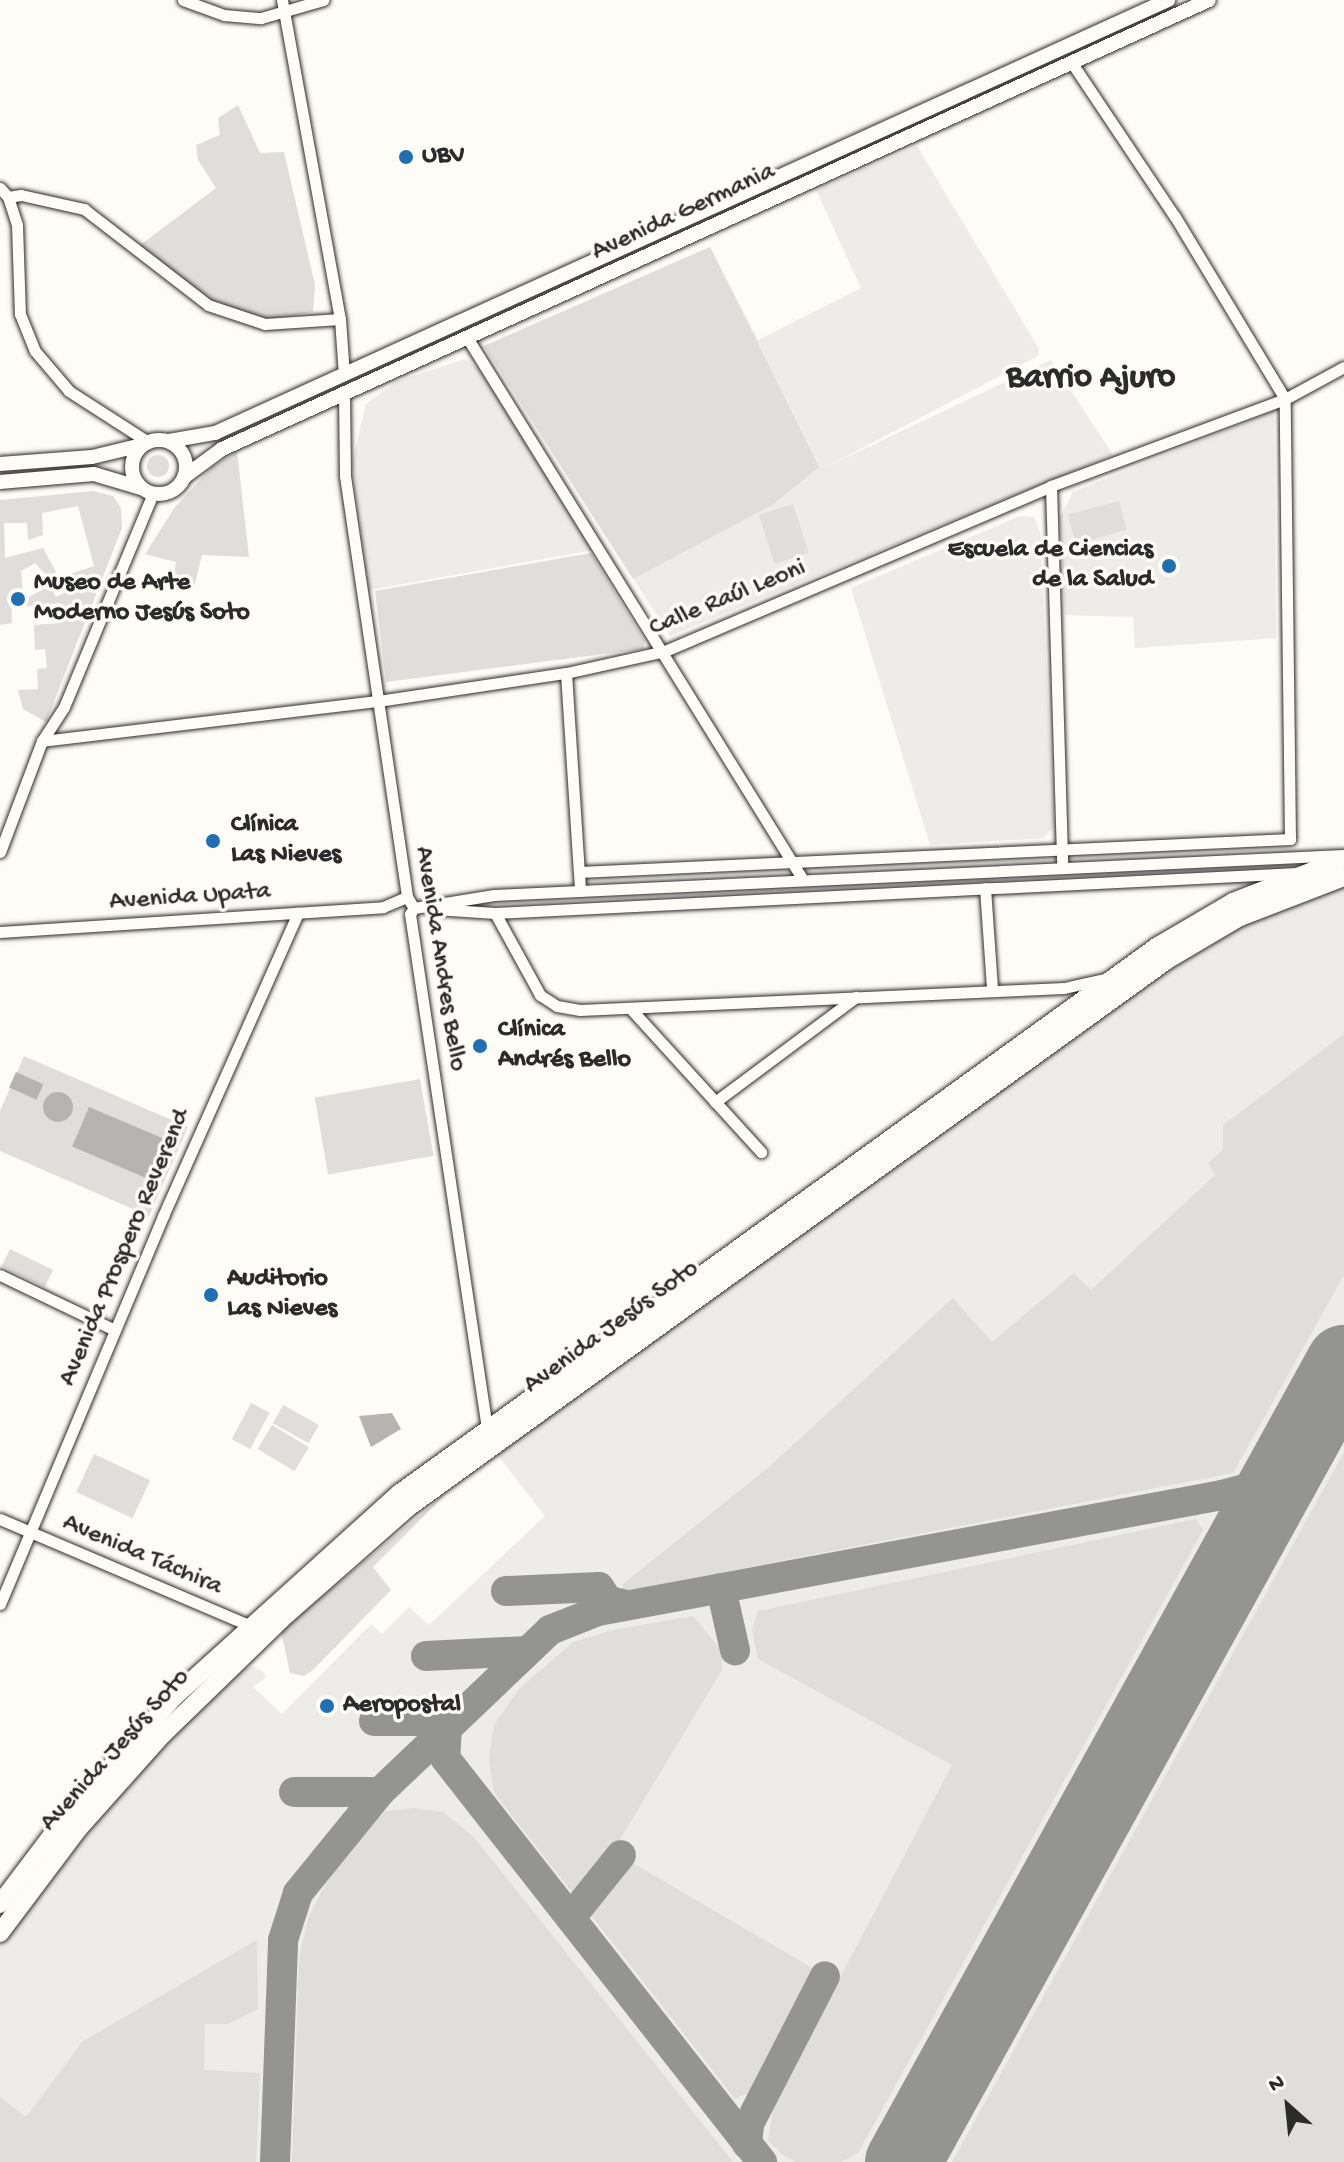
<!DOCTYPE html>
<meta charset="utf-8">
<style>
body{margin:0}
#map{position:relative;width:1344px;height:2162px;overflow:hidden;background:#fdfcf7;font-family:"Gochi Hand",sans-serif}
div>[style]{position:absolute}
.built>*{inset:0;background:#edece8}
.green>*{inset:0;background:#dfdeda;transform-origin:0 0}
.round{border-radius:50%}
.water>*{inset:0;background:#b5b4b1;transform-origin:0 0}
.taxiway>*{height:30px;margin:-15px;padding:0 15px;transform-origin:15px;border-radius:15px;background:#949491}
.runway>*{height:76px;margin:-38px;padding:0 38px;transform-origin:38px;border-radius:38px;background:#949491}
.roads{filter:drop-shadow(0 0 2px #2b2b2b) drop-shadow(0 0 2px #2b2b2b)}
.minor>*{height:11px;margin:-5.5px;padding:0 5.5px;transform-origin:5.5px;border-radius:5.5px;background:#fdfcf7}
.tertiary>*{height:14px;margin:-7px;padding:0 7px;transform-origin:7px;border-radius:7px;background:#fdfcf7}
.tertiary>.ring{margin:-7px;padding:0;box-sizing:content-box;background:none;border:14px solid #fdfcf7;border-radius:50%}
.primary>*{height:18px;margin:-9px;padding:0 9px;transform-origin:9px;border-radius:9px;background:#fdfcf7}
.dots>*{width:22px;height:22px;translate:-50% -50%;box-sizing:border-box;border:4px solid #fdfcf7;border-radius:50%}
span{translate:-50% -50%;white-space:nowrap;text-align:center;line-height:1.15;-webkit-text-stroke:7px #fdfcf7;paint-order:stroke}
.poi-label{font-size:26px;color:#2b2b2b;font-weight:700}
.left{translate:0 -50%;text-align:left}
.right{translate:-100% -50%;text-align:right}
.street-label{font-size:26px;color:#2b2b2b}
.district-label{font-size:34px;color:#2b2b2b;font-weight:700}
.north{position:absolute;left:1248px;top:2066px;width:80px;height:80px;-webkit-text-stroke:6px #fdfcf7;paint-order:stroke;rotate:333deg;font-size:22px;font-weight:700;line-height:32px;text-align:center;color:#2b2b2b}
.north::after{content:'';display:block;margin:auto;width:28px;height:36px;background:#2b2b2b;clip-path:polygon(50% 0,100% 100%,50% 72%,0 100%)}
</style>
<div id="map">
<div class="built">
<div style="clip-path:polygon(917px 146px,1039px 349px,1038px 356px,824px 468px,1051px 360px,1113px 455px,670px 636px,484px 346px,710px 247px,758px 340px,861px 288px,816px 190px)"></div>
<div style="clip-path:polygon(465px 359px,484px 373px,594px 550px,369px 590px,352px 463px,366px 404px,397px 381px)"></div>
<div style="clip-path:polygon(1274px 411px,1276px 638px,1135px 648px,1133px 617px,1065px 615px,1060px 517px,1073px 492px)"></div>
<div style="clip-path:polygon(1020px 516px,1034px 517px,1040px 533px,1054px 827px,1043px 838px,930px 845px,851px 588px)"></div>
<div style="clip-path:polygon(1344px 886px,1344px 2162px,0 2162px,0 1941px,56px 1865px,153px 1755px,240px 1671px,252px 1666px,263px 1672px,266px 1677px,253px 1687px,282px 1714px,371px 1624px,382px 1634px,409px 1607px,429px 1625px,545px 1516px,496px 1453px,1162px 973px,1264px 914px)"></div>
</div>
<div class="green">
<div style="clip-path:polygon(238px 105px,260px 153px,284px 152px,315px 285px,313px 312px,257px 322px,208px 305px,135px 249px,216px 188px,198px 160px,196px 145px,220px 135px,218px 118px)"></div>
<div style="clip-path:polygon(710px 247px,819px 467px,772px 505px,633px 579px,484px 346px)"></div>
<div style="clip-path:polygon(237px 451px,249px 557px,202px 555px,194px 588px,173px 585px,176px 562px,145px 554px,175px 507px,212px 467px)"></div>
<div class="round" style="left:147px;top:455px;width:22px;height:22px"></div>
<div style="clip-path:polygon(93px 491px,113px 496px,121px 508px,122px 528px,46px 722px,23px 709px,18px 690px,38px 689px,37px 669px,47px 668px,45px 649px,35px 650px,34px 625px,61px 623px,60px 603px,22px 607px,21px 601px,50px 586px,56px 597px,74px 588px,67px 575px,94px 566px,78px 506px,42px 513px,43px 535px,28px 540px,27px 523px,4px 523px,5px 558px,43px 548px,56px 572px,48px 577px,35px 563px,21px 571px,23px 593px,11px 598px,12px 623px,0 625px,0 500px)"></div>
<div style="left:1119px;top:501px;width:30px;height:53px;rotate:75deg"></div>
<div style="left:793px;top:504px;width:51px;height:36px;rotate:72deg"></div>
<div style="clip-path:polygon(591px 553px,645px 642px,643px 649px,386px 682px,375px 591px)"></div>
<div style="clip-path:polygon(1344px 1034px,1344px 1275px,1233px 1473px,621px 1592px,623px 1584px,769px 1467px,953px 1298px,992px 1342px,1074px 1273px,1091px 1290px,1215px 1175px,1208px 1163px,1223px 1150px,1223px 1125px)"></div>
<div style="clip-path:polygon(24px 1056px,188px 1127px,149px 1216px,0 1151px,0 1111px)"></div>
<div style="left:420px;top:1079px;width:78px;height:107px;rotate:80deg"></div>
<div style="left:10px;top:1249px;width:48px;height:19px;rotate:26deg"></div>
<div style="left:251px;top:1403px;width:21px;height:41px;rotate:28deg"></div>
<div style="left:283px;top:1405px;width:41px;height:21px;rotate:29deg"></div>
<div style="left:272px;top:1425px;width:43px;height:28px;rotate:31deg"></div>
<div style="clip-path:polygon(1344px 1452px,1344px 2162px,952px 2162px)"></div>
<div style="left:94px;top:1454px;width:62px;height:42px;rotate:25deg"></div>
<div style="clip-path:polygon(451px 1489px,373px 1567px,391px 1590px,313px 1670px,304px 1676px,290px 1673px,281px 1631px)"></div>
<div style="clip-path:polygon(1196px 1519px,1203px 1530px,858px 2153px,841px 2162px,796px 2162px,783px 2155px,768px 2141px,774px 2103px,952px 1765px,758px 1659px,752px 1630px,758px 1611px)"></div>
<div style="clip-path:polygon(693px 1616px,721px 1650px,722px 1670px,613px 1851px,575px 1896px,494px 1793px,489px 1759px,494px 1725px,518px 1690px,573px 1642px,613px 1630px)"></div>
<div style="clip-path:polygon(414px 1808px,443px 1812px,474px 1837px,733px 2162px,292px 2162px,299px 1959px,308px 1918px,339px 1858px,385px 1811px)"></div>
<div style="clip-path:polygon(631px 1862px,814px 1969px,756px 2089px,735px 2099px,587px 1910px)"></div>
<div style="clip-path:polygon(257px 1940px,258px 2009px,228px 2024px,205px 2024px,204px 2070px,260px 2073px,256px 2162px,0 2162px,0 2097px,26px 2117px,82px 2042px)"></div>
</div>
<div class="water">
<div style="left:16px;top:1072px;width:30px;height:17px;rotate:24deg"></div>
<div class="round" style="left:43px;top:1092px;width:30px;height:30px"></div>
<div style="left:89px;top:1107px;width:86px;height:43px;rotate:23deg"></div>
<div style="clip-path:polygon(392px 1413px,401px 1429px,371px 1447px,359px 1416px)"></div>
</div>
<div class="taxiway">
<div style="left:1222px;top:1495px;width:27px;rotate:34deg"></div>
<div style="left:1244px;top:1510px;width:38px;rotate:92deg"></div>
<div style="left:721px;top:1588px;width:64px;rotate:77.3deg"></div>
<div style="left:506px;top:1591px;width:93px;rotate:-2.5deg"></div>
<div style="left:599px;top:1587px;width:17px;rotate:57deg"></div>
<div style="left:608px;top:1601px;width:19px;rotate:12deg"></div>
<div style="left:426px;top:1656px;width:101px;rotate:-2.8deg"></div>
<div style="left:374px;top:1721px;width:77px"></div>
<div style="left:447px;top:1725px;width:33px;rotate:93deg"></div>
<div style="left:445px;top:1758px;width:514px;rotate:51.88deg"></div>
<div style="left:294px;top:1792px;width:86px"></div>
<div style="left:572px;top:1916px;width:78px;rotate:-51.2deg"></div>
<div style="left:747px;top:2144px;width:20px;rotate:-84deg"></div>
<div style="left:749px;top:2124px;width:166px;rotate:-62.8deg"></div>
<div style="left:275px;top:2162px;width:222px;rotate:-87.9deg"></div>
<div style="left:283px;top:1940px;width:49px;rotate:-72.3deg"></div>
<div style="left:298px;top:1893px;width:130px;rotate:-50.9deg"></div>
<div style="left:380px;top:1792px;width:235px;rotate:-43.6deg"></div>
<div style="left:550px;top:1630px;width:52px;rotate:-21.6deg"></div>
<div style="left:598px;top:1611px;width:635px;rotate:-10.53deg"></div>
<div style="left:1222px;top:1495px;width:54px;rotate:-15.1deg"></div>
<div style="left:1274px;top:1481px;width:30px;rotate:-56deg"></div>
</div>
<div class="runway">
<div style="left:903px;top:2162px;width:913px;rotate:-61.1deg"></div>
</div>
<div class="roads">
<div class="minor">
<div style="left:183px;top:0;width:44px;rotate:20.1deg"></div>
<div style="left:224px;top:15px;width:37px;rotate:5deg"></div>
<div style="left:261px;top:18px;width:65px;rotate:-16.2deg"></div>
<div style="left:282px;top:0;width:324px;rotate:79.7deg"></div>
<div style="left:340px;top:319px;width:56px;rotate:85.9deg"></div>
<div style="left:0;top:188px;width:12px;rotate:48deg"></div>
<div style="left:8px;top:197px;width:29px;rotate:72deg"></div>
<div style="left:17px;top:225px;width:89px;rotate:88.1deg"></div>
<div style="left:20px;top:314px;width:40px;rotate:68deg"></div>
<div style="left:35px;top:351px;width:52px;rotate:49.6deg"></div>
<div style="left:69px;top:391px;width:94px;rotate:32.8deg"></div>
<div style="left:8px;top:197px;width:13px;rotate:-9deg"></div>
<div style="left:21px;top:195px;width:65px;rotate:12.5deg"></div>
<div style="left:84px;top:209px;width:157px;rotate:37.7deg"></div>
<div style="left:208px;top:305px;width:60px;rotate:18.4deg"></div>
<div style="left:265px;top:324px;width:75px;rotate:-3.8deg"></div>
<div style="left:468px;top:339px;width:636px;rotate:58.23deg"></div>
<div style="left:344px;top:394px;width:82px;rotate:89.3deg"></div>
<div style="left:345px;top:476px;width:426px;rotate:81.6deg"></div>
<div style="left:407px;top:897px;width:13px;rotate:58deg"></div>
<div style="left:414px;top:908px;width:7px;rotate:124deg"></div>
<div style="left:410px;top:914px;width:527px;rotate:81.49deg"></div>
<div style="left:1051px;top:486px;width:381px;rotate:88.3deg"></div>
<div style="left:566px;top:673px;width:199px;rotate:86.3deg"></div>
<div style="left:42px;top:741px;width:338px;rotate:-6.8deg"></div>
<div style="left:378px;top:701px;width:190px;rotate:-8.5deg"></div>
<div style="left:566px;top:673px;width:101px;rotate:-12.5deg"></div>
<div style="left:665px;top:651px;width:420px;rotate:-23.1deg"></div>
<div style="left:1051px;top:486px;width:250px;rotate:-20.4deg"></div>
<div style="left:1285px;top:399px;width:67px;rotate:-28.5deg"></div>
<div style="left:0;top:852px;width:119px;rotate:-69.3deg"></div>
<div style="left:42px;top:741px;width:40px;rotate:-57.1deg"></div>
<div style="left:64px;top:707px;width:232px;rotate:-67.4deg"></div>
<div style="left:985px;top:888px;width:101px;rotate:86deg"></div>
<div style="left:580px;top:891px;width:19px;rotate:-93deg"></div>
<div style="left:579px;top:872px;width:712px;rotate:-2.66deg"></div>
<div style="left:1290px;top:839px;width:440px;rotate:-90.7deg"></div>
<div style="left:1285px;top:399px;width:213px;rotate:-121.1deg"></div>
<div style="left:1175px;top:217px;width:185px;rotate:-123.8deg"></div>
<div style="left:414px;top:908px;width:81px;rotate:-9.2deg"></div>
<div style="left:494px;top:895px;width:850px;rotate:-2.7deg"></div>
<div style="left:435px;top:909px;width:60px;rotate:3.8deg"></div>
<div style="left:495px;top:913px;width:803px;rotate:-2.86deg"></div>
<div style="left:495px;top:913px;width:94px;rotate:61.2deg"></div>
<div style="left:540px;top:995px;width:20px;rotate:33deg"></div>
<div style="left:557px;top:1006px;width:23px;rotate:10deg"></div>
<div style="left:580px;top:1010px;width:484px;rotate:-2.6deg"></div>
<div style="left:1064px;top:988px;width:46px;rotate:-12.5deg"></div>
<div style="left:0;top:932px;width:384px;rotate:-3.7deg"></div>
<div style="left:383px;top:907px;width:26px;rotate:-23deg"></div>
<div style="left:630px;top:1008px;width:195px;rotate:47.7deg"></div>
<div style="left:715px;top:1102px;width:176px;rotate:-36.7deg"></div>
<div style="left:0;top:1275px;width:127px;rotate:25.6deg"></div>
<div style="left:0;top:1519px;width:277px;rotate:23.1deg"></div>
<div style="left:0;top:1604px;width:421px;rotate:-67.2deg"></div>
<div style="left:163px;top:1216px;width:332px;rotate:-66deg"></div>
</div>
<div class="tertiary">
<div class="ring" style="left:132px;top:440px;width:40px;height:40px"></div>
<div style="left:169px;top:441px;width:47px;rotate:-9.9deg"></div>
<div style="left:215px;top:433px;width:1047px;rotate:-24.43deg"></div>
<div style="left:0;top:464px;width:92px;rotate:-4.4deg"></div>
<div style="left:92px;top:457px;width:51px;rotate:-13.5deg"></div>
<div style="left:184px;top:477px;width:47px;rotate:-36.4deg"></div>
<div style="left:222px;top:449px;width:1084px;rotate:-24.46deg"></div>
<div style="left:0;top:482px;width:94px;rotate:-4.9deg"></div>
<div style="left:94px;top:474px;width:49px;rotate:16.6deg"></div>
</div>
<div class="primary">
<div style="left:0;top:1904px;width:108px;rotate:-52.9deg"></div>
<div style="left:65px;top:1818px;width:164px;rotate:-48deg"></div>
<div style="left:175px;top:1696px;width:303px;rotate:-42.1deg"></div>
<div style="left:400px;top:1493px;width:935px;rotate:-35.82deg"></div>
<div style="left:1158px;top:946px;width:87px;rotate:-30.4deg"></div>
<div style="left:1233px;top:902px;width:119px;rotate:-21.2deg"></div>
<div style="left:0;top:1933px;width:130px;rotate:-53.1deg"></div>
<div style="left:78px;top:1829px;width:127px;rotate:-48.2deg"></div>
<div style="left:163px;top:1734px;width:173px;rotate:-44.1deg"></div>
<div style="left:287px;top:1614px;width:164px;rotate:-41.3deg"></div>
<div style="left:410px;top:1506px;width:933px;rotate:-35.8deg"></div>
<div style="left:1167px;top:960px;width:85px;rotate:-30.5deg"></div>
<div style="left:1240px;top:917px;width:111px;rotate:-21deg"></div>
</div>
</div>
<div class="dots">
<div style="left:406px;top:157px;background:#1f6fb2"></div>
<div style="left:1169px;top:566px;background:#1f6fb2"></div>
<div style="left:18px;top:599px;background:#1f6fb2"></div>
<div style="left:213px;top:841px;background:#1f6fb2"></div>
<div style="left:480px;top:1046px;background:#1f6fb2"></div>
<div style="left:211px;top:1295px;background:#1f6fb2"></div>
<div style="left:327px;top:1706px;background:#1f6fb2"></div>
</div>
<div class="poi-label">
<span class="left" style="left:422px;top:157px">UBV</span>
<span class="right" style="left:1153px;top:566px">Escuela de Ciencias<br>de la Salud</span>
<span class="left" style="left:34px;top:599px">Museo de Arte<br>Moderno Jesús Soto</span>
<span class="left" style="left:231px;top:841px">Clínica<br>Las Nieves</span>
<span class="left" style="left:498px;top:1046px">Clínica<br>Andrés Bello</span>
<span class="left" style="left:227px;top:1295px">Auditorio<br>Las Nieves</span>
<span class="left" style="left:343px;top:1706px">Aeropostal</span>
</div>
<div class="street-label">
<span style="left:684px;top:213px;rotate:-25deg">Avenida Germania</span>
<span style="left:728px;top:599px;rotate:-22deg">Calle Raúl Leoni</span>
<span style="left:190px;top:898px;rotate:-4deg">Avenida Upata</span>
<span style="left:439px;top:959px;rotate:81deg">Avenida Andres Bello</span>
<span style="left:126px;top:1248px;rotate:-67deg">Avenida Prospero Reverend</span>
<span style="left:612px;top:1328px;rotate:-36deg">Avenida Jesús Soto</span>
<span style="left:142px;top:1556px;rotate:23deg">Avenida Táchira</span>
<span style="left:116px;top:1751px;rotate:-48deg">Avenida Jesús Soto</span>
</div>
<div class="district-label">
<span style="left:1091px;top:380px">Barrio Ajuro</span>
</div>
<div class="north">N</div>
</div>
